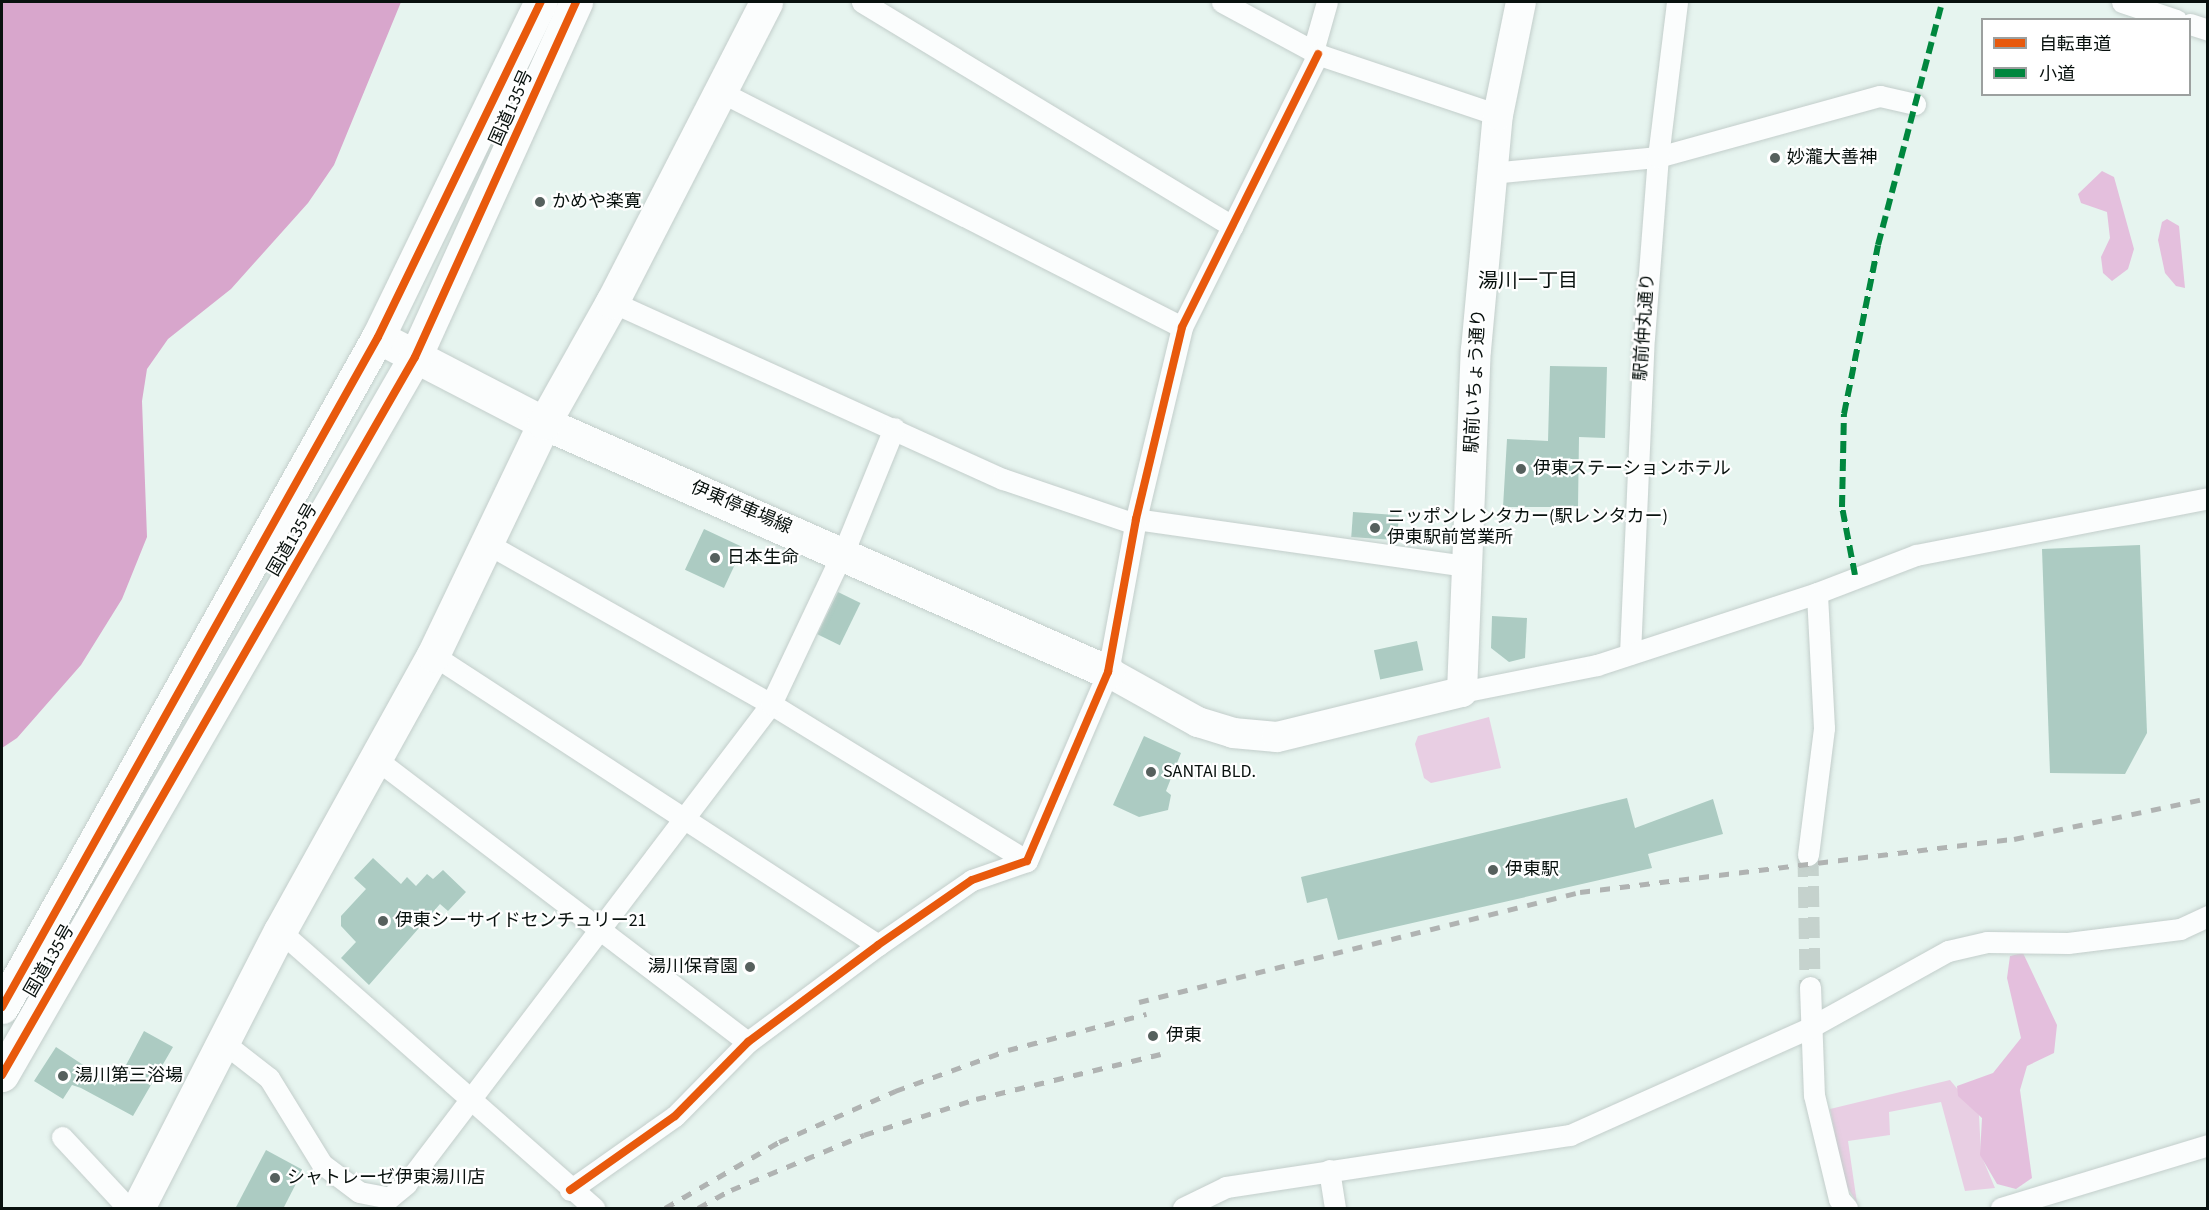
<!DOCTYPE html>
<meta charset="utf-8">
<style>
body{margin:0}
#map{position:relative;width:2209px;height:1210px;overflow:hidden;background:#e6f4ef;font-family:"Source Sans 3","Noto Sans JP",sans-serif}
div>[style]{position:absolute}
.green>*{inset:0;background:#e8cee3}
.forest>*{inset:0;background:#e4bfdd}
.water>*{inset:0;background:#d8a6cc}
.building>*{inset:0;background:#accbc2;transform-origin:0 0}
.street-tunnel>*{height:21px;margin-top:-10.5px;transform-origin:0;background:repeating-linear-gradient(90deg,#c5d2cd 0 21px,transparent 0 31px)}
.roads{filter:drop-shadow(0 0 2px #c3cecb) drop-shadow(0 0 2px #c3cecb)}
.street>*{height:21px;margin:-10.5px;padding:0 10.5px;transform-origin:10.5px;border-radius:10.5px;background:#fbfdfd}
.secondary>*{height:30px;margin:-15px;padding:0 15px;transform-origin:15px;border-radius:15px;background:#fbfdfd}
.primary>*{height:33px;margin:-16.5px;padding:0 16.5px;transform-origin:16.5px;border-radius:16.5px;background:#fbfdfd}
.highway>*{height:33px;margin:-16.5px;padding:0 16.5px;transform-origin:16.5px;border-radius:16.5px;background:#fbfdfd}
.rail>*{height:4.5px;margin-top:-2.25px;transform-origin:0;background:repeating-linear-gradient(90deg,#b0b3b2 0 10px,transparent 0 20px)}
.quiet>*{height:6px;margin-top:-3px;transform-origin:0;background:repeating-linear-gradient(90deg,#00873e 0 12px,transparent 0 18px)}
.cycleway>*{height:8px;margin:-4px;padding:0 4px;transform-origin:4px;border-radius:4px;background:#e8590c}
.dots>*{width:16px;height:16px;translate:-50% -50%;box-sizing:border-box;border:3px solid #fff;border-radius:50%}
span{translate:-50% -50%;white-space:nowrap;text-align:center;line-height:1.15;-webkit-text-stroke:4.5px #fff;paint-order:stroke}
.street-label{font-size:18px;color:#08110e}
.poi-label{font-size:18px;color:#08110e}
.left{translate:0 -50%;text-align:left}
.right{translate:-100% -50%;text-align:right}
.neighbourhood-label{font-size:20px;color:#08110e}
.frame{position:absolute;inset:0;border:3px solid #08110e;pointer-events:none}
.legend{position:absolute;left:1981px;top:18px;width:210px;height:78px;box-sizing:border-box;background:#fff;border:2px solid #9ca09f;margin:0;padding:8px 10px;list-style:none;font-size:18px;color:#08110e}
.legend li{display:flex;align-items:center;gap:12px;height:30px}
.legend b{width:30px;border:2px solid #9ca09f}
</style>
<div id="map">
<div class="green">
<div style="clip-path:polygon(1489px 717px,1501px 768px,1431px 783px,1424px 778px,1415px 744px,1418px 736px)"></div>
<div style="clip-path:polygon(1950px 1080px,1979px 1115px,1981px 1155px,1995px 1188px,1965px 1191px,1941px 1102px,1889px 1112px,1890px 1135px,1848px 1141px,1857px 1203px,1844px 1182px,1830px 1109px)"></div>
</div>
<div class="forest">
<div style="clip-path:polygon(2102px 171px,2114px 177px,2134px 249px,2128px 269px,2112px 281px,2103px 273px,2101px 257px,2110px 238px,2107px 212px,2081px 203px,2078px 194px)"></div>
<div style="clip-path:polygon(2167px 219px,2179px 226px,2185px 288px,2176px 286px,2165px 273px,2158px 240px,2162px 222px)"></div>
<div style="clip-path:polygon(2023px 953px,2057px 1025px,2054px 1053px,2027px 1066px,2020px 1090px,2032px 1178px,2016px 1189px,1997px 1184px,1980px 1155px,1982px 1118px,1958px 1096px,1957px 1086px,1993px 1073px,2021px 1038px,2007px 978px,2010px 956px)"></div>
</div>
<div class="water">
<div style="clip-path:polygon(2px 2px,401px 2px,334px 165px,308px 203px,231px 289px,168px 339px,147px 369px,142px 401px,147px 537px,122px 599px,81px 665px,17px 738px,2px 748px)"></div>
</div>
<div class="building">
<div style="clip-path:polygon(1550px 366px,1607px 367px,1605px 438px,1579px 437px,1578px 507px,1503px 507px,1507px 439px,1548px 441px)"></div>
<div style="left:1353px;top:512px;width:46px;height:25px;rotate:4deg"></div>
<div style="left:704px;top:529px;width:43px;height:45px;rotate:25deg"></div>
<div style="clip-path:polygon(2140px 545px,2147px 733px,2125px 774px,2050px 773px,2042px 549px)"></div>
<div style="left:838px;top:592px;width:25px;height:47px;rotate:26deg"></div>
<div style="clip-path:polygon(1492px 616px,1527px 618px,1525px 658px,1509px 662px,1491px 648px)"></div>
<div style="left:1417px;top:641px;width:30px;height:44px;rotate:78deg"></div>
<div style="clip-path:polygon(1144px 736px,1181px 753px,1166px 791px,1171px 795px,1168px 810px,1139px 817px,1113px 805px)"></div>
<div style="clip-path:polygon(1627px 798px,1635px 828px,1713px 799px,1723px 834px,1648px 854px,1652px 868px,1338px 940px,1327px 898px,1307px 903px,1301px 877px)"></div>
<div style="clip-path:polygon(373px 858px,401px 884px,407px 877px,416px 886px,427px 874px,433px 879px,443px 870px,466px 892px,448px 911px,440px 904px,369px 985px,341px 958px,356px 942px,341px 926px,341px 916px,366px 889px,354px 878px)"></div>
<div style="clip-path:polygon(144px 1031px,173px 1047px,133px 1116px,81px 1088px,72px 1085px,63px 1099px,34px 1081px,56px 1047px,115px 1086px)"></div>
<div style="clip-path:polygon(266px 1150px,303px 1170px,283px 1209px,235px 1209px)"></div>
</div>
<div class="street-tunnel">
<div style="left:1808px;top:855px;width:132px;rotate:89.1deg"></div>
</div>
<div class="roads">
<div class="street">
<div style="left:862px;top:2px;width:433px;rotate:31.2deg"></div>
<div style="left:1222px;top:2px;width:111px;rotate:28.4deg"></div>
<div style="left:1320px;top:55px;width:188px;rotate:18.6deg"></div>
<div style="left:2122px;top:2px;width:57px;rotate:18.4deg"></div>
<div style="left:2190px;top:24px;width:19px;rotate:18deg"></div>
<div style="left:1313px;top:51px;width:51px;rotate:-74.1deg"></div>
<div style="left:721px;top:92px;width:517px;rotate:27.01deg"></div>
<div style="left:1491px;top:173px;width:168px;rotate:-5.5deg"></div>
<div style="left:1658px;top:157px;width:230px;rotate:-15.4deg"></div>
<div style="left:1880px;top:96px;width:36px;rotate:13deg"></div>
<div style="left:612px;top:302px;width:429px;rotate:24.4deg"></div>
<div style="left:1003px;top:479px;width:139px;rotate:18.8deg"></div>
<div style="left:1136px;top:519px;width:334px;rotate:8.1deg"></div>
<div style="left:488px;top:544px;width:325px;rotate:29.5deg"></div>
<div style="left:771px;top:704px;width:300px;rotate:31.5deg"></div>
<div style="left:1630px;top:654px;width:316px;rotate:-87.5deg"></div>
<div style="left:1644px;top:338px;width:182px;rotate:-85.6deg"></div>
<div style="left:1658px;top:157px;width:156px;rotate:-83deg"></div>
<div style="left:433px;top:655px;width:531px;rotate:33.09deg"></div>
<div style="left:1462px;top:692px;width:138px;rotate:-11.3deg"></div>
<div style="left:1597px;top:665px;width:231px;rotate:-18.1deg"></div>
<div style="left:1817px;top:593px;width:106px;rotate:-21deg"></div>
<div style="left:1916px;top:555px;width:298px;rotate:-11deg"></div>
<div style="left:376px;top:759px;width:467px;rotate:37.3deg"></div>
<div style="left:1808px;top:855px;width:128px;rotate:-82.8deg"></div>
<div style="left:1824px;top:728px;width:135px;rotate:-93deg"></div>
<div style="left:280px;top:931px;width:419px;rotate:41.4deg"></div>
<div style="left:1810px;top:987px;width:108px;rotate:87.9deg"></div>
<div style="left:1814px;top:1095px;width:107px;rotate:76.5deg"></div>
<div style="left:1839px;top:1199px;width:12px;rotate:48deg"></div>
<div style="left:224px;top:1043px;width:57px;rotate:37.9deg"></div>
<div style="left:269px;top:1078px;width:101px;rotate:58.4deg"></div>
<div style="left:322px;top:1164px;width:46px;rotate:37.1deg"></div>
<div style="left:359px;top:1192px;width:31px;rotate:11deg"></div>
<div style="left:389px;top:1198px;width:22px;rotate:-39deg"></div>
<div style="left:406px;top:1184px;width:603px;rotate:-52.75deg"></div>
<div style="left:771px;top:704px;width:180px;rotate:-64.7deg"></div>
<div style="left:848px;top:541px;width:122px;rotate:-67.8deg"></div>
<div style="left:62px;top:1137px;width:97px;rotate:47.1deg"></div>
<div style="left:1329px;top:1170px;width:38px;rotate:81deg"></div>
<div style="left:570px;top:1190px;width:128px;rotate:-35.2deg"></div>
<div style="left:675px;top:1116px;width:104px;rotate:-45.4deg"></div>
<div style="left:748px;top:1042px;width:162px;rotate:-36.7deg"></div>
<div style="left:878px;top:945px;width:114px;rotate:-34.7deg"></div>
<div style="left:972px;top:880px;width:58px;rotate:-19.1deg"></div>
<div style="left:1027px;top:861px;width:206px;rotate:-66.8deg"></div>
<div style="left:1108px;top:672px;width:156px;rotate:-79.6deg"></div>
<div style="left:1136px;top:519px;width:197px;rotate:-76.5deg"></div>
<div style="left:1182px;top:327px;width:305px;rotate:-63.5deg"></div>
<div style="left:1183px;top:1208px;width:48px;rotate:-26deg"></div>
<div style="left:1226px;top:1187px;width:348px;rotate:-8.6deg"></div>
<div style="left:1570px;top:1135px;width:262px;rotate:-24.1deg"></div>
<div style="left:1809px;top:1028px;width:159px;rotate:-29deg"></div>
<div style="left:1948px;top:951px;width:40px;rotate:-13deg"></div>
<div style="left:1987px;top:942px;width:81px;rotate:0.7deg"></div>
<div style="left:2068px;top:943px;width:113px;rotate:-7.1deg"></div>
<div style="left:2180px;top:929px;width:31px;rotate:-25deg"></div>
<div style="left:2001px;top:1208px;width:216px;rotate:-16.9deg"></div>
</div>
<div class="secondary">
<div style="left:1108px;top:672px;width:103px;rotate:29.1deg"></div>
<div style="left:1198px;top:722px;width:37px;rotate:17deg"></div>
<div style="left:1233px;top:733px;width:44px;rotate:5.2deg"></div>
<div style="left:1277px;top:737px;width:190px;rotate:-13.7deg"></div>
<div style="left:1462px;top:692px;width:342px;rotate:-87.7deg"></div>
<div style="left:1476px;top:350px;width:236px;rotate:-84.7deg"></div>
<div style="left:1498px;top:115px;width:115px;rotate:-78.5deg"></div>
</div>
<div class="primary">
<div style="left:378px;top:337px;width:187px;rotate:27.4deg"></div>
<div style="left:544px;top:423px;width:617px;rotate:23.82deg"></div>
</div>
<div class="highway">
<div style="left:2px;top:1007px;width:768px;rotate:-60.7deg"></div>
<div style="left:378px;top:337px;width:373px;rotate:-64.1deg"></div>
<div style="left:2px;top:1075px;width:828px;rotate:-60.09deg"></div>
<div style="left:415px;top:357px;width:390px;rotate:-65.6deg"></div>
<div style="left:138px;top:1208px;width:311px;rotate:-62.9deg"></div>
<div style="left:280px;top:931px;width:316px;rotate:-61deg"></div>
<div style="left:433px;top:655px;width:257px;rotate:-64.4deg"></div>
<div style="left:544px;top:423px;width:139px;rotate:-60.7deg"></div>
<div style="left:612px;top:302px;width:337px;rotate:-62.8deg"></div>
</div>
</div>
<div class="rail">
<div style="left:1139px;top:1002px;width:455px;rotate:-14deg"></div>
<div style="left:1580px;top:892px;width:437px;rotate:-7deg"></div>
<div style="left:2014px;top:839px;width:198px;rotate:-11.9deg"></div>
<div style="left:665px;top:1208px;width:132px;rotate:-30.1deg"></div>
<div style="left:779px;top:1142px;width:127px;rotate:-23.7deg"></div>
<div style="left:895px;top:1091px;width:120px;rotate:-19.9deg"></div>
<div style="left:1008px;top:1050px;width:143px;rotate:-14.6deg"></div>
<div style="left:698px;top:1208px;width:38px;rotate:-29deg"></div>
<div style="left:731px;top:1190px;width:144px;rotate:-22.5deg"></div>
<div style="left:864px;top:1135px;width:118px;rotate:-17.8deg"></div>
<div style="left:976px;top:1099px;width:190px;rotate:-13.7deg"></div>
</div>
<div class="quiet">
<div style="left:1855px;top:575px;width:69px;rotate:-100.8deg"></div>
<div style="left:1842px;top:507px;width:93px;rotate:-88.8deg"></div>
<div style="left:1844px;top:414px;width:172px;rotate:-78.6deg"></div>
<div style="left:1878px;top:245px;width:251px;rotate:-75.2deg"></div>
</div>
<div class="cycleway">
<div style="left:2px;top:1007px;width:768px;rotate:-60.7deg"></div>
<div style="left:378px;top:337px;width:373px;rotate:-64.1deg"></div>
<div style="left:2px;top:1075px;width:828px;rotate:-60.09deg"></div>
<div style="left:415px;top:357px;width:390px;rotate:-65.6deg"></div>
<div style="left:570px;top:1190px;width:128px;rotate:-35.2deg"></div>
<div style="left:675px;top:1116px;width:104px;rotate:-45.4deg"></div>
<div style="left:748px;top:1042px;width:162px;rotate:-36.7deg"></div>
<div style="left:878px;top:945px;width:114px;rotate:-34.7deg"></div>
<div style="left:972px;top:880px;width:58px;rotate:-19.1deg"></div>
<div style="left:1027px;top:861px;width:206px;rotate:-66.8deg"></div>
<div style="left:1108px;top:672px;width:156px;rotate:-79.6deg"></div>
<div style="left:1136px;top:519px;width:197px;rotate:-76.5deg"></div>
<div style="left:1182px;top:327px;width:305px;rotate:-63.5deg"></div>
</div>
<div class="dots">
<div style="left:1775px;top:158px;background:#56605d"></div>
<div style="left:540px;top:202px;background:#56605d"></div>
<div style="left:1521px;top:469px;background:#56605d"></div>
<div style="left:1375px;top:528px;background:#56605d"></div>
<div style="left:715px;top:558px;background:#56605d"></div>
<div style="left:1151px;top:772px;background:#56605d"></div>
<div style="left:1493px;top:870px;background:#56605d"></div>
<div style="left:383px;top:921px;background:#56605d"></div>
<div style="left:750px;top:967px;background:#56605d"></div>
<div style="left:1153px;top:1036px;background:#56605d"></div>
<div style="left:63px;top:1076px;background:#56605d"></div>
<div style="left:275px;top:1178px;background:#56605d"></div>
</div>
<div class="street-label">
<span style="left:512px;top:108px;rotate:-66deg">国道135号</span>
<span style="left:1645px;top:327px;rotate:-86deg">駅前仲丸通り</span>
<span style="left:1476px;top:381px;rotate:-87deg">駅前いちょう通り</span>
<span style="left:741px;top:508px;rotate:23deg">伊東停車場線</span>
<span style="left:293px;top:540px;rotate:-60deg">国道135号</span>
<span style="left:50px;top:961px;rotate:-60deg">国道135号</span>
</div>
<div class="poi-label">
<span class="left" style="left:1787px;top:158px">妙瀧大善神</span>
<span class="left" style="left:552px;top:202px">かめや楽寛</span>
<span class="left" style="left:1533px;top:469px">伊東ステーションホテル</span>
<span class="left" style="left:1387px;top:528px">ニッポンレンタカー(駅レンタカー)<br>伊東駅前営業所</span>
<span class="left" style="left:727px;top:558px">日本生命</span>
<span class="left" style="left:1163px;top:772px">SANTAI BLD.</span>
<span class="left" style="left:1505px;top:870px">伊東駅</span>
<span class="left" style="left:395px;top:921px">伊東シーサイドセンチュリー21</span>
<span class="right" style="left:738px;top:967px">湯川保育園</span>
<span class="left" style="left:1166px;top:1036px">伊東</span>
<span class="left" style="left:75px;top:1076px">湯川第三浴場</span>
<span class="left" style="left:287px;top:1178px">シャトレーゼ伊東湯川店</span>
</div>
<div class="neighbourhood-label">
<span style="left:1528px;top:281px">湯川一丁目</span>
</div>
<div class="frame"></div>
<ul class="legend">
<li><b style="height:8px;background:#e8590c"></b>自転車道</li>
<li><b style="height:8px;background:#00873e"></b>小道</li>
</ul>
</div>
